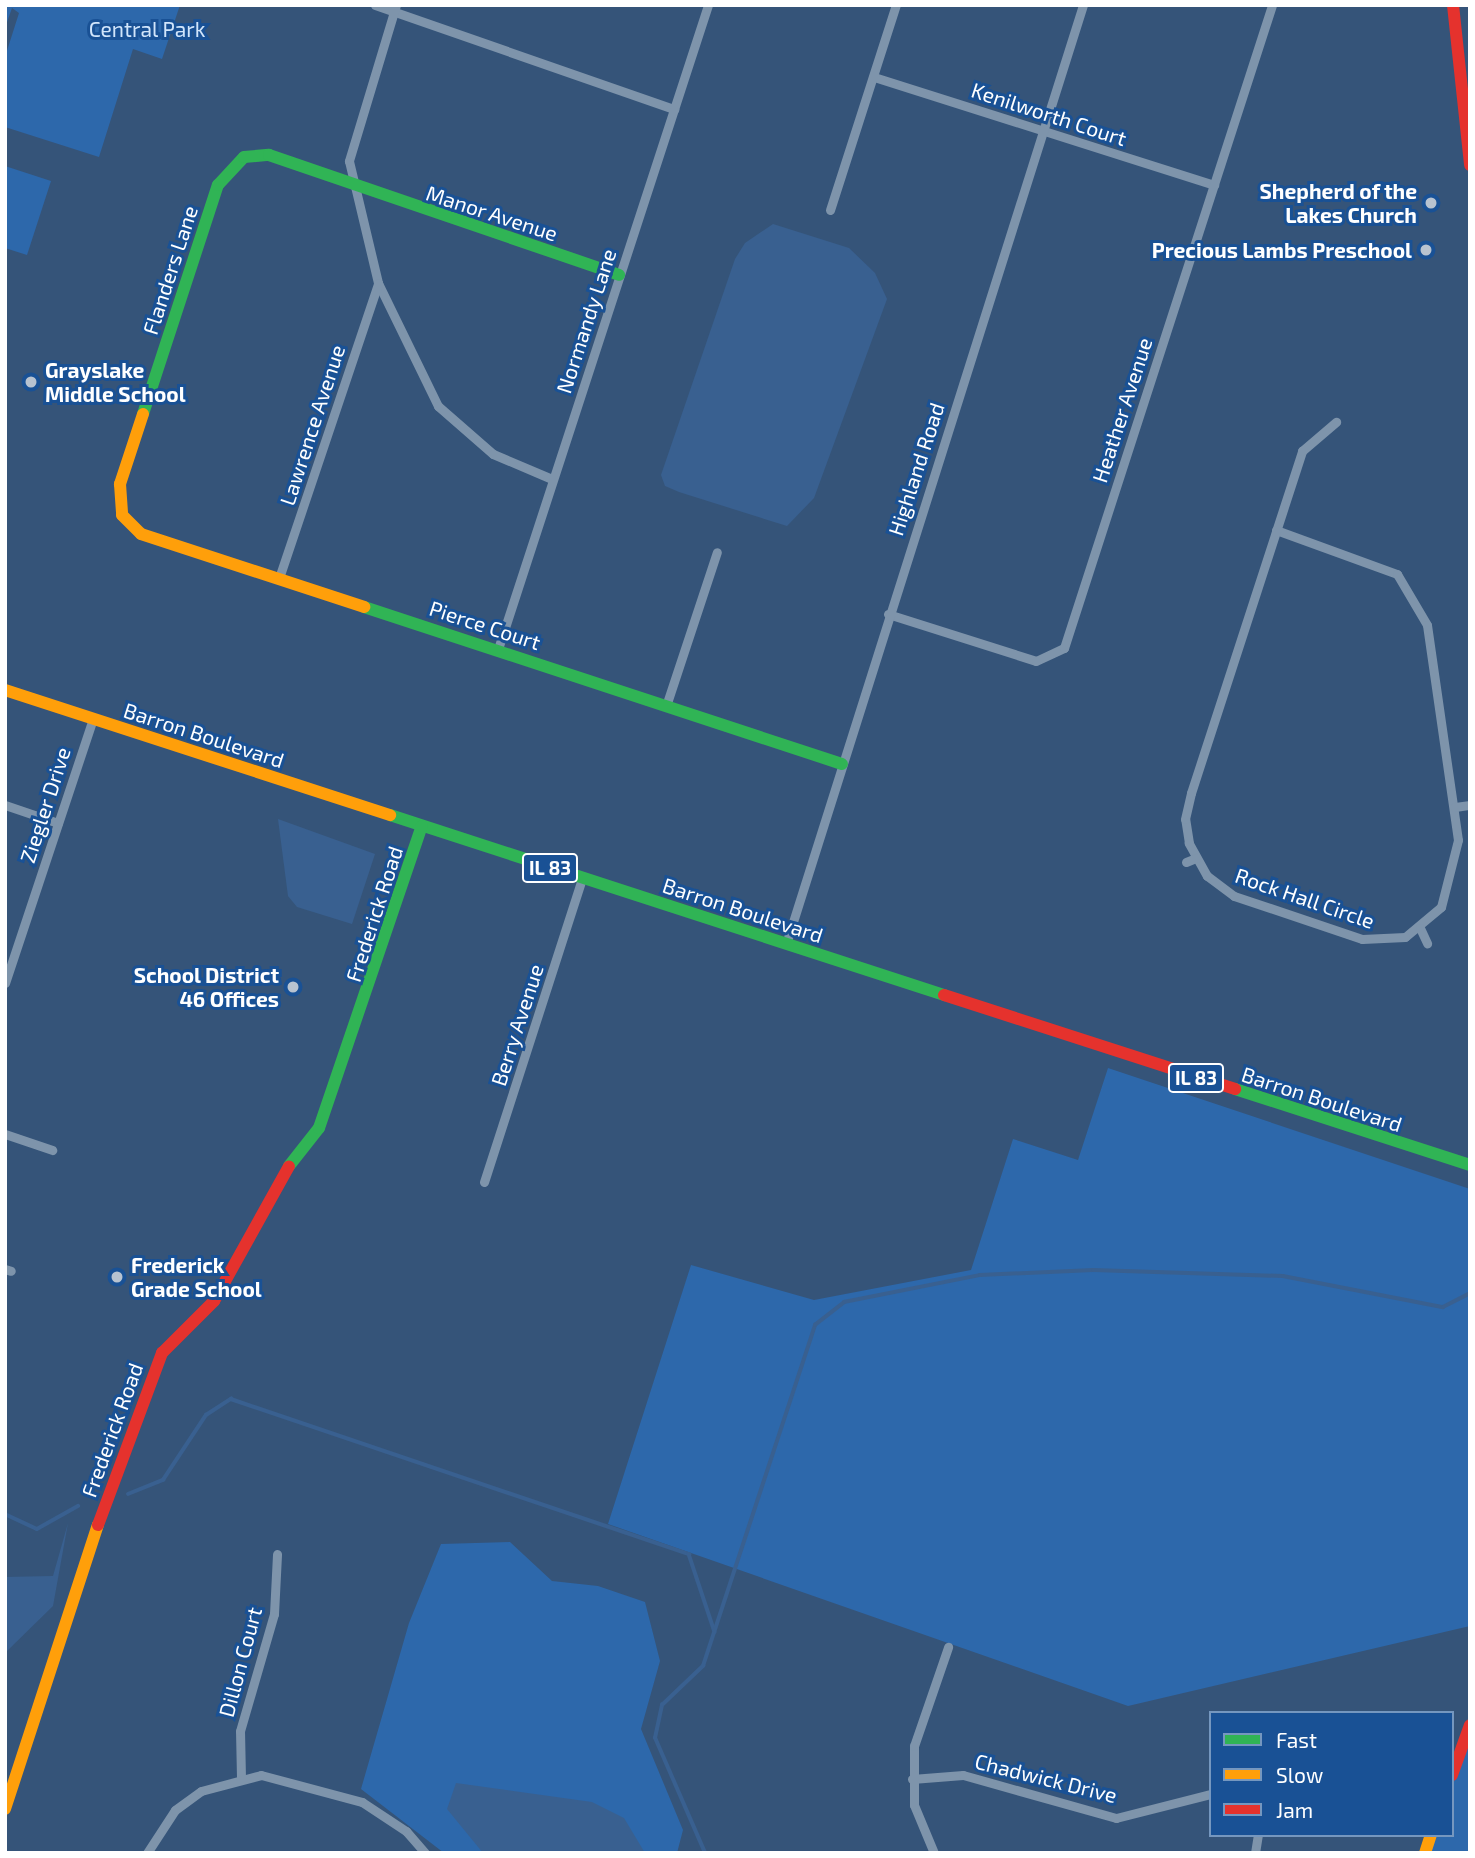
<!DOCTYPE html>
<style>
body{margin:0}
#map{position:relative;width:1475px;height:1858px;overflow:hidden;background:#355479;font-family:"Exo 2",sans-serif}
div>[style]{position:absolute}
.green>*{inset:0;background:#2d68ab}
.water>*{inset:0;background:#396090}
.stream>*{height:3.5px;margin:-1.75px;padding:0 1.75px;transform-origin:1.75px;border-radius:1.75px;background:#396090}
.street>*{height:9px;margin:-4.5px;padding:0 4.5px;transform-origin:4.5px;border-radius:4.5px;background:#7e94ab}
.fast>*{height:12px;margin:-6px;padding:0 6px;transform-origin:6px;border-radius:6px;background:#30b455}
.slow>*{height:12px;margin:-6px;padding:0 6px;transform-origin:6px;border-radius:6px;background:#ff9f0a}
.jam>*{height:12px;margin:-6px;padding:0 6px;transform-origin:6px;border-radius:6px;background:#e5322d}
.dots>*{width:19px;height:19px;translate:-50% -50%;box-sizing:border-box;border:4px solid #195195;border-radius:50%}
span{translate:-50% -50%;white-space:nowrap;text-align:center;line-height:1.15;-webkit-text-stroke:6px #195195;paint-order:stroke}
.shield-label span{padding:2px 5px;background:#195195;border:2px solid;border-radius:5px;-webkit-text-stroke-width:0}
.shield-label{font-size:19px;color:#fff;font-weight:700}
.park-label{font-size:21px;color:#d1e5fb}
.street-label{font-size:21px;color:#fff}
.poi-label{font-size:21px;color:#fff;font-weight:700}
.right{translate:-100% -50%;text-align:right}
.left{translate:0 -50%;text-align:left}
.frame{position:absolute;inset:0;border:7px solid #fff;pointer-events:none}
.legend{position:absolute;left:1209px;top:1711px;width:245px;height:126px;box-sizing:border-box;background:#195195;border:2px solid #7597bf;margin:0;padding:9px 12px;list-style:none;font-size:21px;color:#fff}
.legend li{display:flex;align-items:center;gap:14px;height:35px}
.legend b{width:35px;border:2px solid #7597bf}
</style>
<div id="map">
<div class="green">
<div style="clip-path:polygon(5px 5px,180px 5px,162px 59px,133px 49px,99px 157px,5px 127px,5px 57px,19px 13px,12px 8px,5px 28px)"></div>
<div style="clip-path:polygon(5px 166px,51px 181px,27px 255px,5px 248px)"></div>
<div style="clip-path:polygon(1108px 1068px,1470px 1189px,1470px 1626px,1128px 1706px,608px 1524px,691px 1265px,814px 1300px,971px 1270px,1013px 1139px,1078px 1160px)"></div>
<div style="clip-path:polygon(510px 1542px,552px 1581px,598px 1586px,645px 1602px,660px 1661px,641px 1729px,683px 1830px,677px 1853px,444px 1853px,361px 1789px,409px 1623px,441px 1544px)"></div>
<div style="clip-path:polygon(1470px 1726px,1470px 1853px,1426px 1853px,1432px 1835px,1452px 1835px,1452px 1776px)"></div>
</div>
<div class="water">
<div style="clip-path:polygon(773px 224px,849px 248px,875px 273px,887px 299px,814px 498px,787px 526px,679px 492px,665px 486px,661px 475px,735px 259px,745px 243px)"></div>
<div style="clip-path:polygon(278px 819px,375px 854px,352px 924px,297px 907px,288px 896px)"></div>
<div style="clip-path:polygon(68px 1523px,53px 1606px,5px 1653px,5px 1577px,53px 1576px)"></div>
<div style="clip-path:polygon(456px 1783px,592px 1802px,624px 1818px,645px 1853px,483px 1853px,447px 1809px)"></div>
</div>
<div class="stream">
<div style="left:128px;top:1494px;width:38px;rotate:-22deg"></div>
<div style="left:163px;top:1480px;width:78px;rotate:-56.5deg"></div>
<div style="left:206px;top:1415px;width:30px;rotate:-33deg"></div>
<div style="left:231px;top:1399px;width:484px;rotate:18.7deg"></div>
<div style="left:689px;top:1554px;width:82px;rotate:71.6deg"></div>
<div style="left:5px;top:1514px;width:35px;rotate:25deg"></div>
<div style="left:37px;top:1529px;width:47px;rotate:-29.3deg"></div>
<div style="left:705px;top:1853px;width:125px;rotate:-113.5deg"></div>
<div style="left:655px;top:1738px;width:34px;rotate:-78deg"></div>
<div style="left:662px;top:1705px;width:57px;rotate:-43.6deg"></div>
<div style="left:703px;top:1666px;width:359px;rotate:-71.8deg"></div>
<div style="left:815px;top:1325px;width:37px;rotate:-38deg"></div>
<div style="left:844px;top:1302px;width:139px;rotate:-11.2deg"></div>
<div style="left:980px;top:1275px;width:113px;rotate:-2.5deg"></div>
<div style="left:1093px;top:1270px;width:190px;rotate:1.8deg"></div>
<div style="left:1283px;top:1276px;width:163px;rotate:11deg"></div>
<div style="left:1443px;top:1307px;width:30px;rotate:-27deg"></div>
</div>
<div class="street">
<div style="left:375px;top:5px;width:317px;rotate:19.2deg"></div>
<div style="left:396px;top:5px;width:163px;rotate:106.8deg"></div>
<div style="left:349px;top:161px;width:125px;rotate:76.6deg"></div>
<div style="left:378px;top:283px;width:137px;rotate:64deg"></div>
<div style="left:438px;top:406px;width:73px;rotate:41.1deg"></div>
<div style="left:493px;top:454px;width:64px;rotate:23deg"></div>
<div style="left:874px;top:77px;width:357px;rotate:17.6deg"></div>
<div style="left:830px;top:210px;width:215px;rotate:-72.2deg"></div>
<div style="left:1276px;top:530px;width:129px;rotate:20deg"></div>
<div style="left:1397px;top:574px;width:59px;rotate:59.5deg"></div>
<div style="left:1427px;top:625px;width:217px;rotate:81.8deg"></div>
<div style="left:1458px;top:840px;width:69px;rotate:104.2deg"></div>
<div style="left:1441px;top:907px;width:47px;rotate:140.2deg"></div>
<div style="left:1405px;top:937px;width:43px;rotate:177.3deg"></div>
<div style="left:1362px;top:939px;width:135px;rotate:-161.4deg"></div>
<div style="left:1234px;top:896px;width:34px;rotate:-143deg"></div>
<div style="left:1207px;top:876px;width:38px;rotate:-119deg"></div>
<div style="left:1189px;top:843px;width:24px;rotate:-99deg"></div>
<div style="left:1185px;top:819px;width:27px;rotate:-77deg"></div>
<div style="left:1191px;top:793px;width:360px;rotate:-72deg"></div>
<div style="left:1302px;top:451px;width:45px;rotate:-40.5deg"></div>
<div style="left:279px;top:578px;width:311px;rotate:-71.4deg"></div>
<div style="left:888px;top:614px;width:155px;rotate:17.6deg"></div>
<div style="left:1036px;top:661px;width:31px;rotate:-25deg"></div>
<div style="left:1064px;top:648px;width:676px;rotate:-72.07deg"></div>
<div style="left:498px;top:649px;width:677px;rotate:-71.94deg"></div>
<div style="left:666px;top:706px;width:162px;rotate:-71.7deg"></div>
<div style="left:5px;top:805px;width:56px;rotate:18.8deg"></div>
<div style="left:1455px;top:807px;width:15px;rotate:-8deg"></div>
<div style="left:1186px;top:862px;width:11px;rotate:-22deg"></div>
<div style="left:1420px;top:928px;width:17px;rotate:65deg"></div>
<div style="left:786px;top:944px;width:985px;rotate:-72.45deg"></div>
<div style="left:5px;top:983px;width:278px;rotate:-71.6deg"></div>
<div style="left:5px;top:1134px;width:50px;rotate:18.8deg"></div>
<div style="left:484px;top:1182px;width:319px;rotate:-72.1deg"></div>
<div style="left:5px;top:1269px;width:6px;rotate:18deg"></div>
<div style="left:241px;top:1778px;width:47px;rotate:-91.2deg"></div>
<div style="left:240px;top:1731px;width:122px;rotate:-73.8deg"></div>
<div style="left:274px;top:1614px;width:60px;rotate:-87.1deg"></div>
<div style="left:912px;top:1779px;width:51px;rotate:-4.5deg"></div>
<div style="left:963px;top:1775px;width:159px;rotate:15.7deg"></div>
<div style="left:1116px;top:1818px;width:98px;rotate:-14.2deg"></div>
<div style="left:147px;top:1853px;width:51px;rotate:-56.9deg"></div>
<div style="left:175px;top:1810px;width:32px;rotate:-36deg"></div>
<div style="left:201px;top:1791px;width:62px;rotate:-14.9deg"></div>
<div style="left:261px;top:1775px;width:105px;rotate:15deg"></div>
<div style="left:362px;top:1802px;width:53px;rotate:33.4deg"></div>
<div style="left:406px;top:1831px;width:29px;rotate:49deg"></div>
<div style="left:934px;top:1853px;width:52px;rotate:-112.6deg"></div>
<div style="left:914px;top:1805px;width:59px;rotate:-90deg"></div>
<div style="left:914px;top:1746px;width:105px;rotate:-71deg"></div>
<div style="left:1255px;top:1853px;width:18px;rotate:-81deg"></div>
</div>
<div class="fast">
<div style="left:143px;top:414px;width:241px;rotate:-71.9deg"></div>
<div style="left:218px;top:185px;width:38px;rotate:-47deg"></div>
<div style="left:244px;top:157px;width:25px;rotate:-5deg"></div>
<div style="left:269px;top:155px;width:370px;rotate:18.9deg"></div>
<div style="left:364px;top:607px;width:503px;rotate:18.18deg"></div>
<div style="left:390px;top:815px;width:583px;rotate:18deg"></div>
<div style="left:1235px;top:1089px;width:247px;rotate:17.9deg"></div>
<div style="left:289px;top:1166px;width:48px;rotate:-51.7deg"></div>
<div style="left:319px;top:1128px;width:319px;rotate:-71.2deg"></div>
</div>
<div class="slow">
<div style="left:143px;top:414px;width:74px;rotate:108.2deg"></div>
<div style="left:120px;top:484px;width:31px;rotate:86deg"></div>
<div style="left:122px;top:515px;width:27px;rotate:45deg"></div>
<div style="left:141px;top:534px;width:235px;rotate:18.1deg"></div>
<div style="left:5px;top:690px;width:405px;rotate:18deg"></div>
<div style="left:5px;top:1809px;width:299px;rotate:-71.9deg"></div>
<div style="left:1425px;top:1853px;width:19px;rotate:-72deg"></div>
</div>
<div class="jam">
<div style="left:1453px;top:5px;width:161px;rotate:83.9deg"></div>
<div style="left:944px;top:995px;width:306px;rotate:17.9deg"></div>
<div style="left:98px;top:1525px;width:184px;rotate:-69.6deg"></div>
<div style="left:162px;top:1353px;width:74px;rotate:-45deg"></div>
<div style="left:214px;top:1301px;width:154px;rotate:-60.9deg"></div>
<div style="left:1452px;top:1775px;width:53px;rotate:-70.2deg"></div>
</div>
<div class="dots">
<div style="left:1431px;top:203px;background:#b8c3d0"></div>
<div style="left:1426px;top:250px;background:#b8c3d0"></div>
<div style="left:31px;top:382px;background:#b8c3d0"></div>
<div style="left:293px;top:987px;background:#b8c3d0"></div>
<div style="left:117px;top:1277px;background:#b8c3d0"></div>
</div>
<div class="shield-label">
<span style="left:550px;top:868px">IL 83</span>
<span style="left:1196px;top:1078px">IL 83</span>
</div>
<div class="park-label">
<span style="left:147px;top:29px">Central Park</span>
</div>
<div class="street-label">
<span style="left:1049px;top:114px;rotate:18deg">Kenilworth Court</span>
<span style="left:492px;top:213px;rotate:18deg">Manor Avenue</span>
<span style="left:170px;top:270px;rotate:-72deg">Flanders Lane</span>
<span style="left:586px;top:321px;rotate:-72deg">Normandy Lane</span>
<span style="left:1122px;top:410px;rotate:-72deg">Heather Avenue</span>
<span style="left:312px;top:425px;rotate:-72deg">Lawrence Avenue</span>
<span style="left:916px;top:469px;rotate:-72deg">Highland Road</span>
<span style="left:485px;top:625px;rotate:18deg">Pierce Court</span>
<span style="left:204px;top:735px;rotate:18deg">Barron Boulevard</span>
<span style="left:45px;top:805px;rotate:-72deg">Ziegler Drive</span>
<span style="left:1305px;top:898px;rotate:19deg">Rock Hall Circle</span>
<span style="left:743px;top:910px;rotate:18deg">Barron Boulevard</span>
<span style="left:374px;top:914px;rotate:-72deg">Frederick Road</span>
<span style="left:517px;top:1025px;rotate:-72deg">Berry Avenue</span>
<span style="left:1322px;top:1099px;rotate:18deg">Barron Boulevard</span>
<span style="left:112px;top:1430px;rotate:-70deg">Frederick Road</span>
<span style="left:240px;top:1662px;rotate:-75deg">Dillon Court</span>
<span style="left:1046px;top:1778px;rotate:14deg">Chadwick Drive</span>
</div>
<div class="poi-label">
<span class="right" style="left:1417px;top:203px">Shepherd of the<br>Lakes Church</span>
<span class="right" style="left:1412px;top:250px">Precious Lambs Preschool</span>
<span class="left" style="left:45px;top:382px">Grayslake<br>Middle School</span>
<span class="right" style="left:279px;top:987px">School District<br>46 Offices</span>
<span class="left" style="left:131px;top:1277px">Frederick<br>Grade School</span>
</div>
<div class="frame"></div>
<ul class="legend">
<li><b style="height:9px;background:#30b455"></b>Fast</li>
<li><b style="height:9px;background:#ff9f0a"></b>Slow</li>
<li><b style="height:9px;background:#e5322d"></b>Jam</li>
</ul>
</div>
